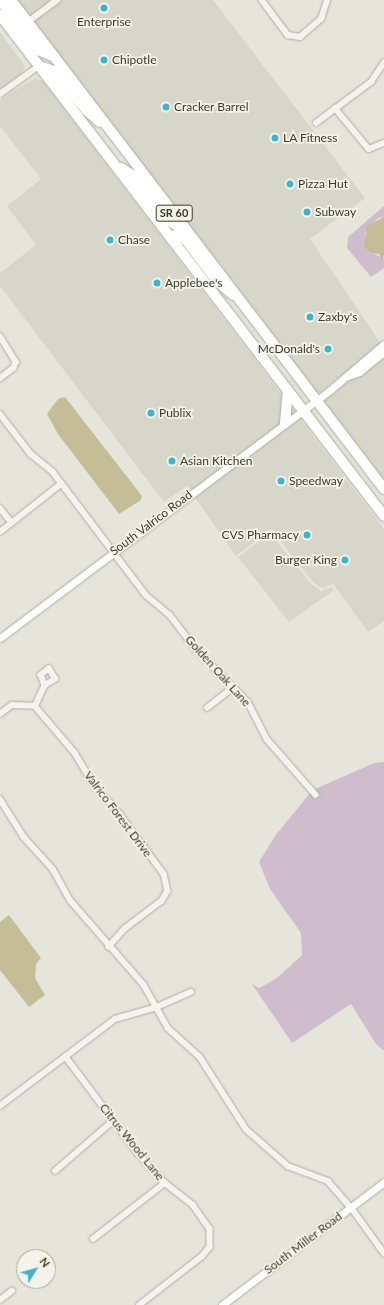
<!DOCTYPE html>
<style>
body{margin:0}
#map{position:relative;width:384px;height:1305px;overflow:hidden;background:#e6e5dc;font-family:Lato,sans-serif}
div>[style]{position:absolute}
.built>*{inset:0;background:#d7d6ca}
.green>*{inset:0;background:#cfbdce}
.water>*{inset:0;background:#c5bd97}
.roads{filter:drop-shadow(0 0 1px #afaea2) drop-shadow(0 0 1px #afaea2)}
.street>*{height:5.5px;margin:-2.75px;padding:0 2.75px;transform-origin:2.75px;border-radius:2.75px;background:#f4f4ee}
.secondary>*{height:7px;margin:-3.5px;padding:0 3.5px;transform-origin:3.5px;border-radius:3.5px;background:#fff}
.highway>*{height:10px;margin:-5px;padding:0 5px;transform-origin:5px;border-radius:5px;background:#fff}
.dots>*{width:11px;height:11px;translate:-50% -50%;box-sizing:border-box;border:2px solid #f4f3eb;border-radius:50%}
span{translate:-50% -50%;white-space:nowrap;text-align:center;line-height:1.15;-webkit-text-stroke:3.5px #f4f3eb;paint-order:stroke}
.shield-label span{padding:1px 3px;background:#f4f3eb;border:1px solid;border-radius:3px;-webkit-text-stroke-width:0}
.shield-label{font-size:11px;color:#3b3a26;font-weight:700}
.poi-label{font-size:12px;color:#3b3a26}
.left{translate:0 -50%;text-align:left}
.right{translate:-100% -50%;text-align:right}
.street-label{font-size:12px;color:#3b3a26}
.north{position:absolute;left:16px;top:1249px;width:40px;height:40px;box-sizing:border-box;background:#f4f3eb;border:1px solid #aaa99c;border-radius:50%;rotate:53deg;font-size:11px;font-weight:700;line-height:16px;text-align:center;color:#3b3a26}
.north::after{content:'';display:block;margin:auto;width:14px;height:18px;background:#43b3c9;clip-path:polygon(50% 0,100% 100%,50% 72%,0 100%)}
</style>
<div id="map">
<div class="built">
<div style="clip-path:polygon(15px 0,52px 0,29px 18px)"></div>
<div style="clip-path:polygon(61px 0,213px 0,365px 198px,310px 239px,382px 345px,317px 395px,32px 22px)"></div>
<div style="clip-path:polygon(0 32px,25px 66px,21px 74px,0 90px)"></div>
<div style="clip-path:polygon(35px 78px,43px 81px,384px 529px,384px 621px,368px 632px,333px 584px,322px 588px,313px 582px,271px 529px,236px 556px,187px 486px,164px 502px,0 286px,0 273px,36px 245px,7px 206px,41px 179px,0 126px,0 100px)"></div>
<div style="clip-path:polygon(384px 351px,384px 484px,320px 400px)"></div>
<div style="clip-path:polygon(270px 533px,311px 584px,321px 591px,332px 587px,346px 605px,334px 590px,289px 622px,238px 557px)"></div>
</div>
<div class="green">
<div style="clip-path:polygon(384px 206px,384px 217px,378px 218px,365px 233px,373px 253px,384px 259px,384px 268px,371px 277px,347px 248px,348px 237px)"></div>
<div style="clip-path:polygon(384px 762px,384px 1051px,376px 1044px,351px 1004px,292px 1043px,252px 984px,259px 988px,277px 978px,302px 955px,301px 933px,270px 889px,259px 862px,275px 836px,310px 793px,315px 799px,320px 795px,315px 789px,374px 763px)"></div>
</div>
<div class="water">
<div style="clip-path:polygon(384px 217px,384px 256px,382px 260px,379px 254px,371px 253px,364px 247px,367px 226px)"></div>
<div style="clip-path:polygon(65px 397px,142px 496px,141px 500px,119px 514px,58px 434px,47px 414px,58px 399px)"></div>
<div style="clip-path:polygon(9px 915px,41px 958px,36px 964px,35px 978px,45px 995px,29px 1007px,0 970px,0 922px)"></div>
</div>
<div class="roads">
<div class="street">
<div style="left:262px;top:0;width:44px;rotate:53.4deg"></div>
<div style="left:288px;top:35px;width:12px;rotate:9deg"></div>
<div style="left:300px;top:37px;width:28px;rotate:-41deg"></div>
<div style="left:321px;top:19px;width:20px;rotate:-72deg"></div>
<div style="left:28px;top:22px;width:36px;rotate:-37deg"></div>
<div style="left:0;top:94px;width:48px;rotate:-35.7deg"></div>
<div style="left:335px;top:108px;width:53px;rotate:50.3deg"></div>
<div style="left:369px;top:149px;width:16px;rotate:-22deg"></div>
<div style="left:316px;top:123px;width:69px;rotate:-36.7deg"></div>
<div style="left:371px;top:82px;width:23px;rotate:-56deg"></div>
<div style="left:0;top:336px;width:31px;rotate:58deg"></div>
<div style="left:16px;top:362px;width:6px;rotate:108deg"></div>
<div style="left:14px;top:368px;width:18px;rotate:142deg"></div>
<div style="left:0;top:414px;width:51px;rotate:52.2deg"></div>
<div style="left:31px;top:454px;width:28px;rotate:39deg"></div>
<div style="left:53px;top:472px;width:154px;rotate:52.9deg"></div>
<div style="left:146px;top:595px;width:31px;rotate:40deg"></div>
<div style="left:170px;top:615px;width:43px;rotate:52.6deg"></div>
<div style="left:196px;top:649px;width:74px;rotate:45.5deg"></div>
<div style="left:248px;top:702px;width:42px;rotate:62.8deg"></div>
<div style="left:267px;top:739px;width:74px;rotate:48.8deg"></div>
<div style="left:0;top:508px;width:19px;rotate:51deg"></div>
<div style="left:0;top:532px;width:78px;rotate:-38.2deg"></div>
<div style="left:35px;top:706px;width:23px;rotate:-65deg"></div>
<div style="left:45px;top:685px;width:12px;rotate:-31deg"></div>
<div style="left:55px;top:679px;width:12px;rotate:-121deg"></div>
<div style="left:49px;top:669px;width:10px;rotate:143deg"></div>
<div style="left:41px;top:675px;width:11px;rotate:68deg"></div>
<div style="left:207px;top:708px;width:34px;rotate:-38deg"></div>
<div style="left:0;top:714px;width:15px;rotate:-37deg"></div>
<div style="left:12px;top:705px;width:23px;rotate:2deg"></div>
<div style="left:35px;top:706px;width:62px;rotate:49.6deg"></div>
<div style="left:75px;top:753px;width:37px;rotate:59deg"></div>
<div style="left:94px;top:785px;width:38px;rotate:48deg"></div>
<div style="left:119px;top:813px;width:76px;rotate:53.6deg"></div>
<div style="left:164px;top:874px;width:17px;rotate:77deg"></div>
<div style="left:168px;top:891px;width:12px;rotate:121deg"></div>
<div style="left:162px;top:901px;width:46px;rotate:142.9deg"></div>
<div style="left:125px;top:929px;width:24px;rotate:132deg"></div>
<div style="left:0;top:799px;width:45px;rotate:57.7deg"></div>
<div style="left:24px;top:837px;width:43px;rotate:47.8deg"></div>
<div style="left:53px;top:869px;width:37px;rotate:61deg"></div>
<div style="left:71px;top:901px;width:111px;rotate:49deg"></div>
<div style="left:144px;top:985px;width:49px;rotate:60.8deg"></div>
<div style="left:168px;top:1028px;width:43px;rotate:42.2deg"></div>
<div style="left:200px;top:1057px;width:85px;rotate:57.4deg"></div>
<div style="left:246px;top:1129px;width:56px;rotate:41.4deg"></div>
<div style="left:288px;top:1166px;width:43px;rotate:20.6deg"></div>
<div style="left:328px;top:1181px;width:35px;rotate:49deg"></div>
<div style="left:351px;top:1207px;width:57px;rotate:54.3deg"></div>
<div style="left:66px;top:1057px;width:120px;rotate:53.1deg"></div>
<div style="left:138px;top:1153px;width:40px;rotate:48deg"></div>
<div style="left:165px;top:1183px;width:36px;rotate:38deg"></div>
<div style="left:193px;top:1205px;width:29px;rotate:55deg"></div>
<div style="left:210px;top:1229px;width:18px;rotate:90deg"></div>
<div style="left:210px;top:1247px;width:11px;rotate:128deg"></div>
<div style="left:203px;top:1256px;width:80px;rotate:142.1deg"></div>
<div style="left:0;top:1106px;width:144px;rotate:-37.1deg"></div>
<div style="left:115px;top:1019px;width:44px;rotate:-15.9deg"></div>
<div style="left:157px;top:1007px;width:37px;rotate:-24deg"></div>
<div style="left:55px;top:1171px;width:77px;rotate:-40.8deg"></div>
<div style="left:93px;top:1239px;width:91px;rotate:-37.9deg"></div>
<div style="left:0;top:1300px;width:15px;rotate:-37deg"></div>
</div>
<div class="secondary">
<div style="left:348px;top:376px;width:12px;rotate:-20deg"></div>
<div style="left:359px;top:372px;width:32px;rotate:-39deg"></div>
<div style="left:0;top:638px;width:411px;rotate:-36.9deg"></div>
<div style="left:329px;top:391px;width:72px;rotate:-40.5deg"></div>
<div style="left:222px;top:1305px;width:203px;rotate:-37.2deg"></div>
</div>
<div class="highway">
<div style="left:0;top:0;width:63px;rotate:52.8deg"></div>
<div style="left:38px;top:50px;width:18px;rotate:22deg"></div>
<div style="left:11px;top:0;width:615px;rotate:52.66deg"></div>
<div style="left:0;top:15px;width:631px;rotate:52.53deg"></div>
<div style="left:39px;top:66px;width:16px;rotate:18deg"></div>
<div style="left:54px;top:71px;width:50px;rotate:50.6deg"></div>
<div style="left:86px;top:110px;width:18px;rotate:41deg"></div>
<div style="left:121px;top:168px;width:19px;rotate:32deg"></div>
<div style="left:137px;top:178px;width:52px;rotate:53.6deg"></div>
<div style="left:168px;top:220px;width:13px;rotate:32deg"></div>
<div style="left:179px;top:227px;width:5px;rotate:-11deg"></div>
<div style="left:170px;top:236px;width:7px;rotate:-8deg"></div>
<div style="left:177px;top:235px;width:10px;rotate:29deg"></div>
<div style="left:186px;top:240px;width:51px;rotate:52.9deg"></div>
<div style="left:217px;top:281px;width:21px;rotate:41deg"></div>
<div style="left:285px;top:423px;width:33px;rotate:-85deg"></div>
</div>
</div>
<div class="dots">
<div style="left:104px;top:8px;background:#43b3c9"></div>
<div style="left:104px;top:60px;background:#43b3c9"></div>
<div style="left:166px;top:107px;background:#43b3c9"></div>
<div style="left:275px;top:138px;background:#43b3c9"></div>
<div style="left:290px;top:184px;background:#43b3c9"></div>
<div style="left:307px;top:212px;background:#43b3c9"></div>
<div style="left:110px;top:240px;background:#43b3c9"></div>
<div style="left:157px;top:283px;background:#43b3c9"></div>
<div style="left:310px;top:317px;background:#43b3c9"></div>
<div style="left:328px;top:349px;background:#43b3c9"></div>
<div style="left:151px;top:413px;background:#43b3c9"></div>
<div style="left:172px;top:461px;background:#43b3c9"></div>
<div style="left:281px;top:481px;background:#43b3c9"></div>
<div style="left:307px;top:535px;background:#43b3c9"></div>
<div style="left:345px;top:560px;background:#43b3c9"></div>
</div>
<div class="shield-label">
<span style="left:174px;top:213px">SR 60</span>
</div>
<div class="poi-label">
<span style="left:104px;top:22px">Enterprise</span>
<span class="left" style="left:112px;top:60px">Chipotle</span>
<span class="left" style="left:174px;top:107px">Cracker Barrel</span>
<span class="left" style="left:283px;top:138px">LA Fitness</span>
<span class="left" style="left:298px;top:184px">Pizza Hut</span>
<span class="left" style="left:315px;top:212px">Subway</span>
<span class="left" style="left:118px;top:240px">Chase</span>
<span class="left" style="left:165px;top:283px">Applebee's</span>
<span class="left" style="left:318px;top:317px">Zaxby's</span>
<span class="right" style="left:320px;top:349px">McDonald's</span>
<span class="left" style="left:159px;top:413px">Publix</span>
<span class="left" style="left:180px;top:461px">Asian Kitchen</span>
<span class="left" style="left:289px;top:481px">Speedway</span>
<span class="right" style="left:299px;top:535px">CVS Pharmacy</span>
<span class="right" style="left:337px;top:560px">Burger King</span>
</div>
<div class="street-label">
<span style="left:151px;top:523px;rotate:-37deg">South Valrico Road</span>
<span style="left:218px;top:671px;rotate:48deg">Golden Oak Lane</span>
<span style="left:118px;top:814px;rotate:53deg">Valrico Forest Drive</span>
<span style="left:132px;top:1142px;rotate:51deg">Citrus Wood Lane</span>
<span style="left:303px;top:1243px;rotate:-37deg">South Miller Road</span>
</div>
<div class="north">N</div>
</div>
